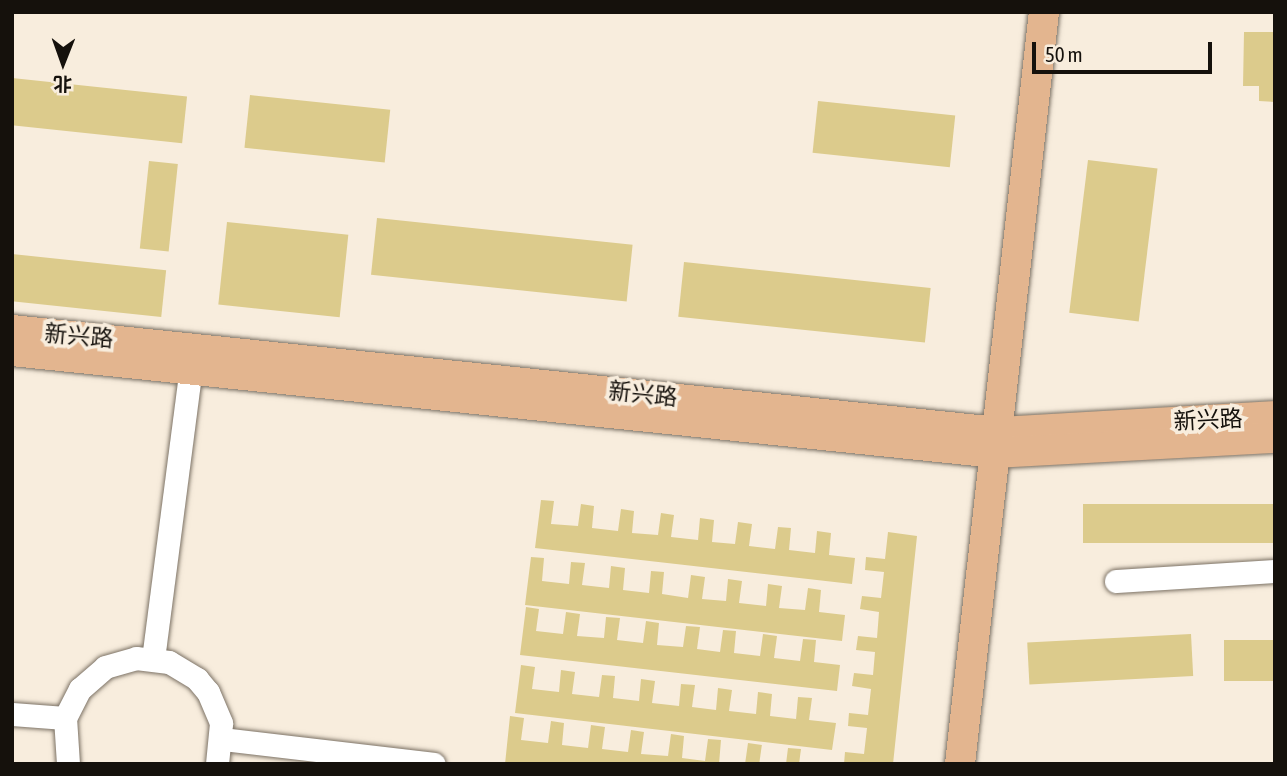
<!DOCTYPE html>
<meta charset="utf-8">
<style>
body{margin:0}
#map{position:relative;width:1287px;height:776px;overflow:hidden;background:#f8eddd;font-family:"Asap Condensed","Noto Sans SC",sans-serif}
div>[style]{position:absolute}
.building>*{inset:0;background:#dccb8c;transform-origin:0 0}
.roads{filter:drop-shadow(0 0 2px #7c7265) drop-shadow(0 0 2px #7c7265)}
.minor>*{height:23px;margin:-11.5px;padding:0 11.5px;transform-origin:11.5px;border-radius:11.5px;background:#fff}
.major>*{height:30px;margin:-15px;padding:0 15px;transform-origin:15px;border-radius:15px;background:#e3b58f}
span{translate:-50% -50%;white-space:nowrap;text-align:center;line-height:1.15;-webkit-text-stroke:7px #f8eddd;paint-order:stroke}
.street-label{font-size:23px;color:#15110c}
.frame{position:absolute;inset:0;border:14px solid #15110c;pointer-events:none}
.north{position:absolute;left:28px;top:28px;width:70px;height:70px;-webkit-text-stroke:5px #f8eddd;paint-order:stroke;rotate:181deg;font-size:19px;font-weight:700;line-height:28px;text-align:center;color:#15110c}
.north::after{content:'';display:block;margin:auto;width:24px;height:32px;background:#15110c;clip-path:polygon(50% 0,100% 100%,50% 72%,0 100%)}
.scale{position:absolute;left:1032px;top:42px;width:180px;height:32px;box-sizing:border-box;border:4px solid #15110c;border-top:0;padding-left:9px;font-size:21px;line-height:24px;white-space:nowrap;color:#15110c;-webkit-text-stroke:5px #f8eddd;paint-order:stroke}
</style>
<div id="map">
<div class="building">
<div style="clip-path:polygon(1244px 32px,1275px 32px,1275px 102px,1259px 101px,1259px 86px,1243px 86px)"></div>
<div style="left:12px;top:78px;width:176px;height:47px;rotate:6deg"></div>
<div style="left:250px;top:95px;width:141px;height:53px;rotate:6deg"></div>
<div style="left:818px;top:101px;width:138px;height:52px;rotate:6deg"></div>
<div style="left:1088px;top:160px;width:70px;height:154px;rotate:7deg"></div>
<div style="left:149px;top:161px;width:29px;height:88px;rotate:6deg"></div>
<div style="left:377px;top:218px;width:257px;height:57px;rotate:6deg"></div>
<div style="left:227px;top:222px;width:122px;height:83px;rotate:6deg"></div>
<div style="left:12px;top:254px;width:155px;height:47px;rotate:6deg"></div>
<div style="left:684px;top:262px;width:248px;height:55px;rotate:6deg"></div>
<div style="clip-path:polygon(541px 500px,554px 501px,551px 524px,578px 526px,581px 504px,594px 506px,592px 528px,618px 531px,621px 509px,634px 511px,632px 533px,658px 535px,661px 513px,674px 515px,671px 537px,698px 540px,700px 518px,714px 520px,712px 542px,735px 544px,738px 522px,752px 524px,749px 546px,775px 549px,778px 527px,791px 528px,789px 550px,815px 553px,817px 531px,831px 533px,829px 555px,855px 558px,852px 584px,535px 548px)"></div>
<div style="left:1275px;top:504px;width:39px;height:192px;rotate:90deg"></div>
<div style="clip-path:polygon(888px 532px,917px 536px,893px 764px,844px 764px,845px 752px,864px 754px,867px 728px,848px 726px,849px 713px,868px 715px,871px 689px,852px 686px,854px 673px,873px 675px,875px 652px,856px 650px,858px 636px,877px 638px,879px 612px,860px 609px,862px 596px,881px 598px,884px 572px,865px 570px,866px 557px,885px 559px)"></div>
<div style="clip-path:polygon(531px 557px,544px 558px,542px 581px,569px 584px,571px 562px,585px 563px,582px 585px,609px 588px,611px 566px,625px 568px,623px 590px,649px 593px,651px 571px,664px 572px,662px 594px,688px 598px,691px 575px,705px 577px,702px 599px,726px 601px,728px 579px,742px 581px,739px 603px,766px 606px,768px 584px,782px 586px,779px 608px,805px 610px,808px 588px,821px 590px,819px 612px,845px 615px,842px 641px,525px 605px)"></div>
<div style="clip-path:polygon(526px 607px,539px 609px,536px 631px,563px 634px,566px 612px,580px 614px,577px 636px,604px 638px,606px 617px,620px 618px,617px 640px,643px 643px,646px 621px,659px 623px,657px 645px,683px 647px,686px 626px,700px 627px,697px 649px,720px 652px,723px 630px,736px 631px,734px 653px,760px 656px,763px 634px,777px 636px,774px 658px,800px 661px,803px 639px,816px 640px,814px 662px,840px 665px,837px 691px,520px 655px)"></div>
<div style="left:1191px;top:634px;width:42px;height:164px;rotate:87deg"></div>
<div style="left:1275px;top:640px;width:41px;height:51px;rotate:90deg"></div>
<div style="clip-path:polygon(521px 665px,535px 667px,532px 689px,559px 692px,561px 670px,575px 672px,572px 694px,599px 697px,602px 675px,615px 676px,613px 698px,639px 701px,641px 679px,655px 681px,652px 703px,679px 706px,681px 684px,695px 685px,692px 707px,716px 710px,718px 688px,732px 690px,729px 711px,756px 714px,758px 692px,772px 694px,770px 716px,796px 719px,798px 697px,812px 698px,809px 720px,836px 723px,832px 750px,515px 713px)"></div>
<div style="clip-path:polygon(510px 716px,524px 718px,521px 740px,548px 743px,551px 721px,564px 723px,562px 745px,588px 748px,591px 725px,605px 727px,602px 749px,628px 752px,631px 730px,644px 732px,641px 754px,668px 756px,671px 734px,684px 736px,682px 758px,705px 761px,708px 739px,721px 740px,719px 764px,505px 764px)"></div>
<div style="left:748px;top:743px;width:14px;height:21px;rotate:8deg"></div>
<div style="clip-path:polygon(788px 748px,801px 749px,799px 764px,786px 764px)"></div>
</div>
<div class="roads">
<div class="minor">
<div style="left:1116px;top:581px;width:159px;rotate:-3.6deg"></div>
<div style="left:153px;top:659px;width:309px;rotate:-82.6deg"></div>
<div style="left:12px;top:714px;width:53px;rotate:4.3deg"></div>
<div style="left:222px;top:739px;width:213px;rotate:6.7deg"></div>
<div style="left:68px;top:764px;width:46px;rotate:-93.7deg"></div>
<div style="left:65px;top:718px;width:33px;rotate:-63deg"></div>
<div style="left:80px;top:689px;width:33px;rotate:-41deg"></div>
<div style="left:105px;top:667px;width:32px;rotate:-16deg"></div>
<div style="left:136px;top:658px;width:33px;rotate:7deg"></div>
<div style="left:169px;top:662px;width:33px;rotate:31deg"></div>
<div style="left:197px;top:679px;width:17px;rotate:50deg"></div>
<div style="left:208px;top:692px;width:34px;rotate:67deg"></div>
<div style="left:221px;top:723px;width:41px;rotate:95.6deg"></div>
</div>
<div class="major">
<div style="left:12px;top:330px;width:991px;rotate:5.91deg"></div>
<div style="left:998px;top:432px;width:277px;rotate:-3.3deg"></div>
<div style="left:12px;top:351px;width:988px;rotate:5.92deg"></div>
<div style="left:995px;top:453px;width:280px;rotate:-3.1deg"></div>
<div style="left:960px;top:764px;width:757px;rotate:-83.63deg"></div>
</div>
</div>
<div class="street-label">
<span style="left:79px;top:336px;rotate:5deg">新兴路</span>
<span style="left:643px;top:394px;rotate:6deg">新兴路</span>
<span style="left:1208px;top:420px;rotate:-3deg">新兴路</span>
</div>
<div class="frame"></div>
<div class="north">北</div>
<div class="scale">50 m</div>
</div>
